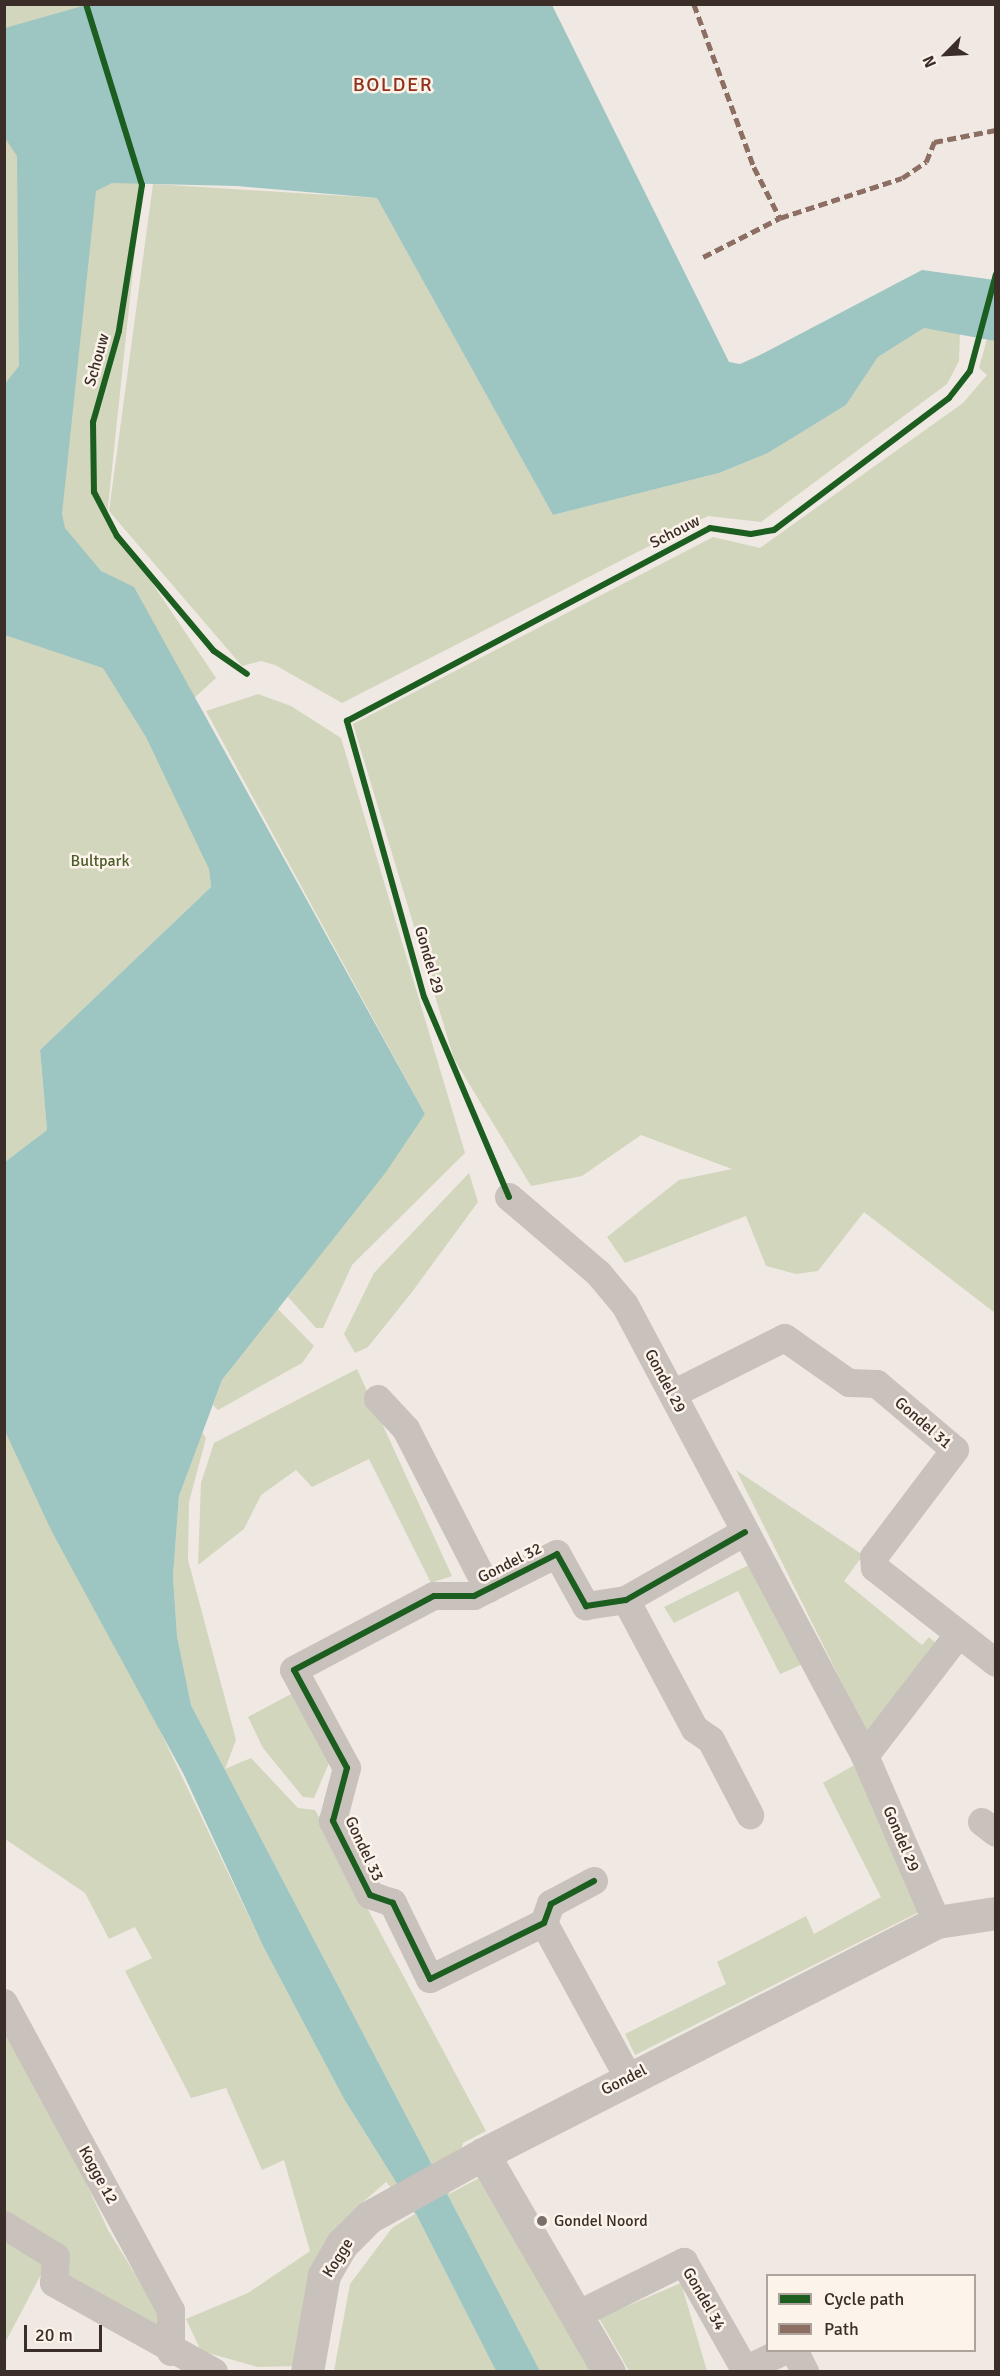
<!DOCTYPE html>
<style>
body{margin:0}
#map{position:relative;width:1000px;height:2376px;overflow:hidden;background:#f0e9e3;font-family:Signika,sans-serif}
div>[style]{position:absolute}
.green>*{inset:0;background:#d2d6bc}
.water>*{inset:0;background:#9dc5c2}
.minor>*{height:28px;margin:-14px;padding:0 14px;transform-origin:14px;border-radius:14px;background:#c9c1bc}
.tertiary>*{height:33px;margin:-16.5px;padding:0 16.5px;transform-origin:16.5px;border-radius:16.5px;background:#c9c1bc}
.quiet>*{height:4.5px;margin-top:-2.25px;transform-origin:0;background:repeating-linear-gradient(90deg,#8d6e63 0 9px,transparent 0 13.5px)}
.cycleway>*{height:6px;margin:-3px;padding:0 3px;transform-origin:3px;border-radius:3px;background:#1b5e20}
.dots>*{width:16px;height:16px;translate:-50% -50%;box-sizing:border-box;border:3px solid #fcf3eb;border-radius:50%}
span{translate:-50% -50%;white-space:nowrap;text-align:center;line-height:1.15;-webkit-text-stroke:5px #fcf3eb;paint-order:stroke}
.street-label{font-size:16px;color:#3b2e29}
.park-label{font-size:16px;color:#4c5c2a}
.poi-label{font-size:16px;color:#3b2e29}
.left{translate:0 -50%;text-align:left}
.quarter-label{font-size:20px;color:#91311b;letter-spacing:1.5px}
.frame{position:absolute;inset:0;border:6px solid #3b2e29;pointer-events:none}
.legend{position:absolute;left:766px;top:2274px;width:210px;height:78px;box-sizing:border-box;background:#fcf3eb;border:2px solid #afa49d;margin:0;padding:8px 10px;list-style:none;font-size:18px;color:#3b2e29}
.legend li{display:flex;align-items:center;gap:12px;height:30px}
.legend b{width:30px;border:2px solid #afa49d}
.north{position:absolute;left:916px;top:24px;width:60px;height:60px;-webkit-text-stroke:4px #fcf3eb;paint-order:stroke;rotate:246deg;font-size:16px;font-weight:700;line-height:24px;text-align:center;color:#3b2e29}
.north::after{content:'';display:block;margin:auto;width:21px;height:27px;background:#3b2e29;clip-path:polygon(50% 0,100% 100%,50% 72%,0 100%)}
.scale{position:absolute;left:24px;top:2325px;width:78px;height:27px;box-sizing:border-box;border:3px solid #3b2e29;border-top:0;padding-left:8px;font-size:18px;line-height:21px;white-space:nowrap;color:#3b2e29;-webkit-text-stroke:4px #fcf3eb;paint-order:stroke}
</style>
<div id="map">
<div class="green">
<div style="clip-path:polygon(4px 5px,86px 5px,142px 185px,107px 516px,216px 678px,192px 700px,211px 887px,40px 1050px,47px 1130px,4px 1163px)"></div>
<div style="clip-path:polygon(153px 184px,377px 198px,553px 515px,719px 473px,768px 453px,846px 405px,878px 357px,924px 328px,960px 333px,959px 361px,947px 384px,761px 522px,708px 516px,342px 703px,275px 665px,261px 661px,242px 666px,109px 511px)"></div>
<div style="clip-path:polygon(987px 339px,995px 341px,995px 1313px,864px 1212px,818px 1271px,796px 1274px,766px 1266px,746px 1216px,625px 1263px,607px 1237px,679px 1180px,732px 1169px,641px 1135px,582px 1176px,531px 1186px,454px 1059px,353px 724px,713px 537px,760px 548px,963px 403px,987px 375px,979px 368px)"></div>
<div style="clip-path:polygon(258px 694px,291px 706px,341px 738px,465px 1153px,352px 1265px,323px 1328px,316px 1328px,288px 1297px,425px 1114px,206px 711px)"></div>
<div style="clip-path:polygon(469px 1173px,478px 1202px,412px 1292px,368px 1347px,355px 1353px,344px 1334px,374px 1273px)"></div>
<div style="clip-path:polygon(278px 1309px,314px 1346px,302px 1363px,218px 1410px,213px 1405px,222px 1380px)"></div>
<div style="clip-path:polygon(357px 1369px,452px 1576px,431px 1583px,369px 1459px,312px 1487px,296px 1470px,261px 1495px,244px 1529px,198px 1565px,201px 1483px,214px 1443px)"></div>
<div style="clip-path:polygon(4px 1402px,52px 1532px,140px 1689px,263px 1946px,344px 2099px,416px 2214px,496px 2371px,334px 2371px,350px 2284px,392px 2228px,415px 2214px,386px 2182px,354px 2210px,297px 2366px,258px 2367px,201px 2351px,186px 2319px,248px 2293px,310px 2251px,284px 2160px,262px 2170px,226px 2088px,191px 2098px,125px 1971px,152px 1958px,135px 1927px,109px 1939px,85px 1893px,5px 1839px)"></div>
<div style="clip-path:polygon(202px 1432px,206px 1438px,189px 1502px,188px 1560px,236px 1740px,225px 1769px,251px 1758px,298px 1808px,315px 1810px,486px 2131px,463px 2143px,449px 2194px,481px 2177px,594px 2371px,540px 2371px,191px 1705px,177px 1636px,173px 1576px,179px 1496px)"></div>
<div style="clip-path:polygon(736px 1470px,863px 1555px,844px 1581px,922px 1645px,929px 1637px,938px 1645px,868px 1735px)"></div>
<div style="clip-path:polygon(749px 1565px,803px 1664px,780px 1674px,738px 1591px,674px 1623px,664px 1607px)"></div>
<div style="clip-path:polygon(293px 1693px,329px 1763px,314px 1798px,303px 1797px,263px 1748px,248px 1717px)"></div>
<div style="clip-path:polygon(856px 1764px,919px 1912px,635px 2055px,625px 2034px,726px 1984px,717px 1962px,806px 1916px,814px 1934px,881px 1897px,823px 1783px)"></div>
<div style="clip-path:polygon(4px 2008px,108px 2230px,166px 2325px,152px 2325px,46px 2265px,5px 2343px)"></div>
<div style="clip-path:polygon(681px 2283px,707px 2371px,629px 2371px,599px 2318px)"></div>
</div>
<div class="water">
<div style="clip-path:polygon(86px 5px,552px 5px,729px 362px,740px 364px,758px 356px,922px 270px,995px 280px,995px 341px,924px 328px,878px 357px,846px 405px,768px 453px,719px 473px,553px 515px,377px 198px,237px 186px,112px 183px,96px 191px,62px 514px,65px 528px,101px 571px,134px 587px,425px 1114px,386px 1172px,222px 1380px,179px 1496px,173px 1576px,177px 1636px,191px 1705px,540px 2371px,496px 2371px,416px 2214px,344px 2099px,263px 1946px,184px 1775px,52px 1532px,5px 1431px,5px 1162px,47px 1130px,40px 1050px,211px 887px,209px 869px,146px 737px,103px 668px,5px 635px,4px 385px,19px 366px,17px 156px,5px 138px,5px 28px)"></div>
</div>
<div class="minor">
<div style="left:509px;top:1197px;width:118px;rotate:40.5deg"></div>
<div style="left:599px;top:1274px;width:40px;rotate:50deg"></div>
<div style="left:625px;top:1305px;width:511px;rotate:61.98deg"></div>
<div style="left:865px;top:1756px;width:181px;rotate:66.6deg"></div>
<div style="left:673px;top:1394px;width:125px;rotate:-26.6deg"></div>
<div style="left:785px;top:1338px;width:78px;rotate:35.1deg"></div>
<div style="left:849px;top:1383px;width:28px;rotate:2deg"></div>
<div style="left:877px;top:1384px;width:102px;rotate:40.2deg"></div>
<div style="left:955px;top:1450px;width:134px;rotate:127.1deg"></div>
<div style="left:874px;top:1557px;width:11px;rotate:85deg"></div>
<div style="left:875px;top:1568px;width:154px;rotate:38.1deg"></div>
<div style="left:378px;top:1399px;width:41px;rotate:47deg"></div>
<div style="left:406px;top:1429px;width:180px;rotate:62.9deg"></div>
<div style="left:626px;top:1600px;width:146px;rotate:61.9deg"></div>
<div style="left:695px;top:1729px;width:19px;rotate:35deg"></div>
<div style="left:711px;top:1740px;width:85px;rotate:62.5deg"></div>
<div style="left:865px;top:1756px;width:154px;rotate:-52.4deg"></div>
<div style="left:982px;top:1822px;width:18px;rotate:38deg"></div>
<div style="left:594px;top:1881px;width:49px;rotate:151.9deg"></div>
<div style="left:551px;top:1904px;width:20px;rotate:110deg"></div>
<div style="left:544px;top:1923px;width:127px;rotate:153.8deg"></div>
<div style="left:430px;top:1979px;width:85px;rotate:-116deg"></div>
<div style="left:393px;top:1903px;width:24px;rotate:-161deg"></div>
<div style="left:370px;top:1895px;width:83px;rotate:-116.6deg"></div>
<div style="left:333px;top:1821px;width:55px;rotate:-75.2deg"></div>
<div style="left:347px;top:1768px;width:111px;rotate:-118.4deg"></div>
<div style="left:294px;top:1670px;width:158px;rotate:-27.9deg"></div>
<div style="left:434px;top:1596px;width:40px"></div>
<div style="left:474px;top:1596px;width:93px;rotate:-26.8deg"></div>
<div style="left:557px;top:1554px;width:60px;rotate:60.9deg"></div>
<div style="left:586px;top:1606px;width:40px;rotate:-8.5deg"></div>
<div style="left:626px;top:1600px;width:137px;rotate:-29.7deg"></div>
<div style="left:544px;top:1923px;width:175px;rotate:61.4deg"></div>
<div style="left:4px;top:2003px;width:350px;rotate:61.5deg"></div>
<div style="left:171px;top:2311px;width:41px;rotate:90deg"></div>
<div style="left:4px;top:2225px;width:61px;rotate:31.6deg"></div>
<div style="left:56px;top:2257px;width:26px;rotate:94deg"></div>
<div style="left:54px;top:2283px;width:183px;rotate:29.1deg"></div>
<div style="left:575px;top:2316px;width:122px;rotate:-26.4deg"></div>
<div style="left:684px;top:2262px;width:124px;rotate:60.5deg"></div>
<div style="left:745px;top:2370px;width:46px;rotate:-26deg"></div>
<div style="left:794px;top:2350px;width:25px;rotate:63deg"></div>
</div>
<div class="tertiary">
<div style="left:307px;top:2372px;width:98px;rotate:-80.1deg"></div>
<div style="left:324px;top:2275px;width:36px;rotate:-60deg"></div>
<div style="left:342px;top:2244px;width:38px;rotate:-45deg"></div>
<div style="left:369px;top:2217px;width:130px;rotate:-28.9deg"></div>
<div style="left:609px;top:2372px;width:252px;rotate:-120deg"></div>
<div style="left:483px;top:2154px;width:510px;rotate:-27.07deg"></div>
<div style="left:937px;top:1922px;width:60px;rotate:-8.7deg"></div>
</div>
<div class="quiet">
<div style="left:694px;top:4px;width:174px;rotate:69.8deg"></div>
<div style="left:754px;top:167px;width:57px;rotate:63deg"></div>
<div style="left:703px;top:257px;width:86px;rotate:-26.9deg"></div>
<div style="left:780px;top:218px;width:128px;rotate:-18.2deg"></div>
<div style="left:902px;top:178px;width:29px;rotate:-34deg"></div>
<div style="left:926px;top:162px;width:22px;rotate:-68deg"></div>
<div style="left:934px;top:142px;width:63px;rotate:-11deg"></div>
</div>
<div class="cycleway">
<div style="left:86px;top:4px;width:189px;rotate:72.8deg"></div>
<div style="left:142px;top:185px;width:148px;rotate:99deg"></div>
<div style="left:119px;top:331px;width:95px;rotate:105.9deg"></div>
<div style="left:93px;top:422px;width:70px;rotate:89.2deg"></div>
<div style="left:94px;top:492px;width:50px;rotate:62.4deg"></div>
<div style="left:117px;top:536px;width:150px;rotate:49.9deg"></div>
<div style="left:214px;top:651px;width:40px;rotate:34.9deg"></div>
<div style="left:509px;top:1197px;width:217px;rotate:-113deg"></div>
<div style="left:424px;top:997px;width:287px;rotate:-105.6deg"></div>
<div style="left:347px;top:721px;width:411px;rotate:-28deg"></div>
<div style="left:710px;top:528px;width:41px;rotate:8.3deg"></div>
<div style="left:751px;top:534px;width:23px;rotate:-10deg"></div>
<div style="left:774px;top:530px;width:219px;rotate:-37deg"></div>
<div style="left:949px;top:398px;width:34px;rotate:-52deg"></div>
<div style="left:970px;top:371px;width:100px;rotate:-75deg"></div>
<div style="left:594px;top:1881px;width:49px;rotate:151.9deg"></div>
<div style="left:551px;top:1904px;width:20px;rotate:110deg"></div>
<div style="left:544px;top:1923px;width:127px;rotate:153.8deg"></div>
<div style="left:430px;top:1979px;width:85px;rotate:-116deg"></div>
<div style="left:393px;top:1903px;width:24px;rotate:-161deg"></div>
<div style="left:370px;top:1895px;width:83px;rotate:-116.6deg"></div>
<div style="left:333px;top:1821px;width:55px;rotate:-75.2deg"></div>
<div style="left:347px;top:1768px;width:111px;rotate:-118.4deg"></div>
<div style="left:294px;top:1670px;width:158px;rotate:-27.9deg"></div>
<div style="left:434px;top:1596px;width:40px"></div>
<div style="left:474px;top:1596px;width:93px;rotate:-26.8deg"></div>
<div style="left:557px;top:1554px;width:60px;rotate:60.9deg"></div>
<div style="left:586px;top:1606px;width:40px;rotate:-8.5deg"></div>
<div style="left:626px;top:1600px;width:137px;rotate:-29.7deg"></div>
</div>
<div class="dots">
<div style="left:542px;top:2221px;background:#7a6f6a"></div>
</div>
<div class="street-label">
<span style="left:97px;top:360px;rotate:-74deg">Schouw</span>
<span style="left:675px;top:532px;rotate:-27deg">Schouw</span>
<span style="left:429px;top:960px;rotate:74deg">Gondel 29</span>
<span style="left:665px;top:1381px;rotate:62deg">Gondel 29</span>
<span style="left:923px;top:1423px;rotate:41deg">Gondel 31</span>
<span style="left:510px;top:1563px;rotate:-27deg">Gondel 32</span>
<span style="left:901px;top:1839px;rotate:67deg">Gondel 29</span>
<span style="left:364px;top:1849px;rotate:65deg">Gondel 33</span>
<span style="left:624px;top:2080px;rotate:-27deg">Gondel</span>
<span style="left:98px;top:2175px;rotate:61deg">Kogge 12</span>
<span style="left:338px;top:2258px;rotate:-58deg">Kogge</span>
<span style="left:704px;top:2299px;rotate:60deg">Gondel 34</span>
</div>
<div class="park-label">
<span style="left:100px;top:861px">Bultpark</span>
</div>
<div class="poi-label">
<span class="left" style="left:554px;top:2221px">Gondel Noord</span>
</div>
<div class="quarter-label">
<span style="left:393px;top:84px">BOLDER</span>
</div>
<div class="frame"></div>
<ul class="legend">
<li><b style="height:8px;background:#1b5e20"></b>Cycle path</li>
<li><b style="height:8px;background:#8d6e63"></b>Path</li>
</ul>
<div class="north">N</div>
<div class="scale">20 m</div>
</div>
